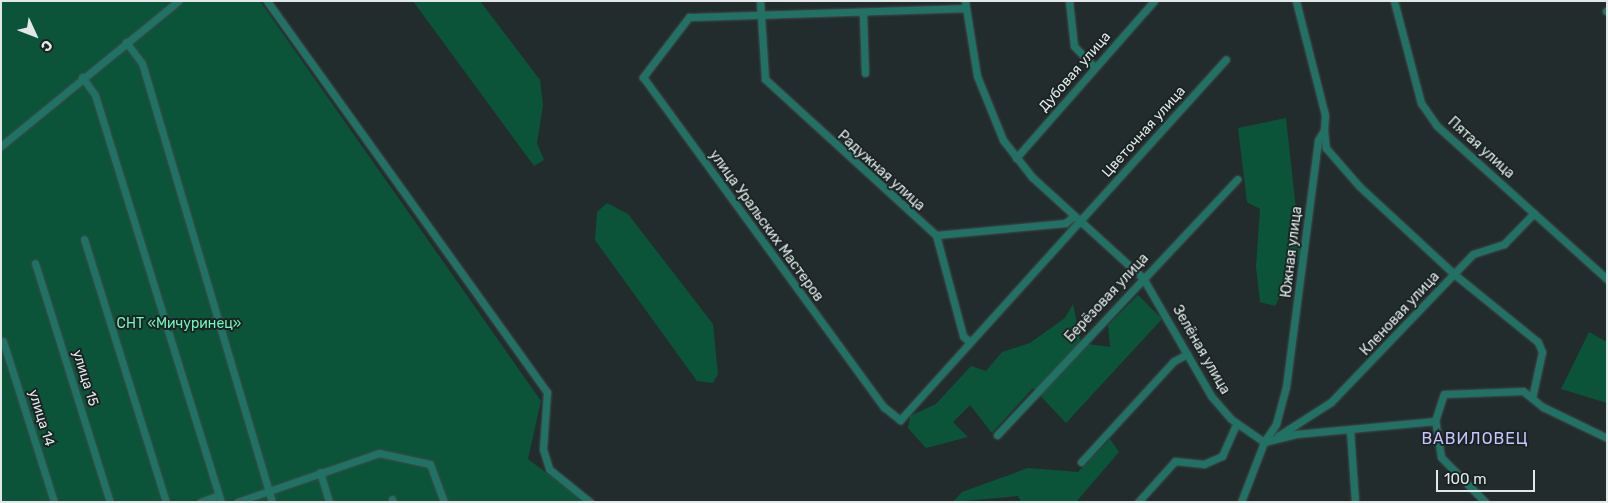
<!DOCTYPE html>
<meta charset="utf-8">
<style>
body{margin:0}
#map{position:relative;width:1608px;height:503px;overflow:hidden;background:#232c2d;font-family:Rubik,sans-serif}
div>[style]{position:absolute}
.green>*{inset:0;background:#0b5439}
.roads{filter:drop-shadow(0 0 1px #424a4b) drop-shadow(0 0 1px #424a4b)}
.minor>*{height:7px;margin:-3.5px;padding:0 3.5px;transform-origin:3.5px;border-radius:3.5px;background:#217265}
span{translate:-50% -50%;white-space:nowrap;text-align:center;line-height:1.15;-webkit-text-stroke:4px #1a2323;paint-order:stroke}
.street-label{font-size:14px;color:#e2e8e8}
.park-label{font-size:14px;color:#70f7bb}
.quarter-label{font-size:16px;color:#c9c4fe;letter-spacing:1px}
.frame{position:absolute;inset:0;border:2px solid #e2e8e8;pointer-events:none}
.north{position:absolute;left:10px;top:10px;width:50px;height:50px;-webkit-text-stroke:4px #1a2323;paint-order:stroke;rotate:133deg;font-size:14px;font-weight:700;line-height:20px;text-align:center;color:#e2e8e8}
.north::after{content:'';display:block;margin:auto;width:18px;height:22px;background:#e2e8e8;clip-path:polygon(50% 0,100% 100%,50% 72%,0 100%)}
.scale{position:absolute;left:1436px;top:470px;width:99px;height:22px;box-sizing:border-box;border:2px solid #e2e8e8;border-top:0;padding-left:6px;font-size:15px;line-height:18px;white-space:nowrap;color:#e2e8e8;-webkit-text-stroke:4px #1a2323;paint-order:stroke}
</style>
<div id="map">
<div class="green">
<div style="clip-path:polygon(1px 1px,260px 1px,541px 401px,528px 459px,585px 502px,1px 502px)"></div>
<div style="clip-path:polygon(413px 1px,480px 1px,540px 80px,543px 105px,537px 143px,544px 160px,534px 166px)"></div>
<div style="clip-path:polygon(1286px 118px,1301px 255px,1275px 306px,1260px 302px,1256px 267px,1260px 209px,1247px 202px,1238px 128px)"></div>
<div style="clip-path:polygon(607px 203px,628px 214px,713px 324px,718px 374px,713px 383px,697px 381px,595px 240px,597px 212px)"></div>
<div style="clip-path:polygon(1138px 295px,1162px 319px,1066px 423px,1033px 388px,992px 433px,970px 405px,953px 422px,968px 437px,926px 448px,908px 428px,910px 416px,936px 404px,971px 366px,986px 371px,1002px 352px,1030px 343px,1065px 318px,1073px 304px,1081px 343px,1110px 347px,1108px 325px)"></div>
<div style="clip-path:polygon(1589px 332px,1607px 342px,1607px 403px,1561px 389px)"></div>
<div style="clip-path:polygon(1110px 439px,1119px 452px,1076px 502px,1021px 502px,1018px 496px,953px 502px,962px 492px,1028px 468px,1078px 472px)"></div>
</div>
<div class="roads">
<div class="minor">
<div style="left:267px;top:1px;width:481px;rotate:54.4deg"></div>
<div style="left:547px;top:392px;width:57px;rotate:94deg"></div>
<div style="left:543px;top:449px;width:21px;rotate:73deg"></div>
<div style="left:549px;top:469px;width:53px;rotate:38.8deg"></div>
<div style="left:760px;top:1px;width:78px;rotate:86.3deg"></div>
<div style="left:765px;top:79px;width:231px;rotate:42.4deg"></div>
<div style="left:936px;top:235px;width:130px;rotate:-5.3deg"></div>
<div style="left:1065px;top:223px;width:11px;rotate:-38deg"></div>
<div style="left:965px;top:1px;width:76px;rotate:80.9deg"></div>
<div style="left:977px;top:76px;width:69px;rotate:67.9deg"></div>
<div style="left:1003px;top:140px;width:47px;rotate:51.9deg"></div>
<div style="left:1032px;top:177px;width:150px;rotate:42.3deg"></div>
<div style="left:1143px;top:278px;width:136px;rotate:60deg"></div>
<div style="left:1211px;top:396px;width:30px;rotate:49deg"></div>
<div style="left:1231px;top:419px;width:40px;rotate:34.9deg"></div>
<div style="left:1069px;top:1px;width:45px;rotate:83.7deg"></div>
<div style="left:1074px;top:46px;width:30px;rotate:46deg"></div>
<div style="left:1394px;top:1px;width:106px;rotate:75.2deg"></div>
<div style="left:1421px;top:103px;width:28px;rotate:55deg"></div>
<div style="left:1437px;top:126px;width:229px;rotate:42deg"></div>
<div style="left:966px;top:8px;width:277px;rotate:178.1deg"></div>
<div style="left:689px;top:17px;width:76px;rotate:127.5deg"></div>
<div style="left:643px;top:77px;width:409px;rotate:53.9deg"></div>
<div style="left:884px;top:407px;width:21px;rotate:39deg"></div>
<div style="left:900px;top:420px;width:486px;rotate:-47.9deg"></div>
<div style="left:1606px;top:11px;width:1px"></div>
<div style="left:863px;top:14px;width:59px;rotate:88.1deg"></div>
<div style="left:126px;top:42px;width:26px;rotate:53deg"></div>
<div style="left:142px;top:63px;width:458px;rotate:73.5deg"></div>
<div style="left:82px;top:77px;width:22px;rotate:54deg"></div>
<div style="left:95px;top:95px;width:426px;rotate:72.8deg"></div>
<div style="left:1324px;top:130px;width:18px;rotate:84deg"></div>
<div style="left:1326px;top:148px;width:50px;rotate:49deg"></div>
<div style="left:1359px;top:186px;width:129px;rotate:42.8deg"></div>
<div style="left:1454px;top:274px;width:108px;rotate:39deg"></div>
<div style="left:1538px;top:342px;width:11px;rotate:68deg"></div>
<div style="left:1542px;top:352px;width:47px;rotate:102.3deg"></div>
<div style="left:1px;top:146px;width:229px;rotate:-39.3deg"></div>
<div style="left:1016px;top:158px;width:209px;rotate:-48.7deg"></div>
<div style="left:936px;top:235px;width:105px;rotate:75deg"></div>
<div style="left:963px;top:336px;width:9px;rotate:41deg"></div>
<div style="left:84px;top:239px;width:275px;rotate:72.7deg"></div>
<div style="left:35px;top:263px;width:250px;rotate:72.6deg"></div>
<div style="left:3px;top:341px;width:169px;rotate:72.4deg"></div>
<div style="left:1350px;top:430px;width:72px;rotate:86deg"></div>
<div style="left:997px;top:435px;width:351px;rotate:-46.8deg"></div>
<div style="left:1278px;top:436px;width:63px;rotate:-32.7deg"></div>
<div style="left:1331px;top:402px;width:205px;rotate:-46.2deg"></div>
<div style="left:1473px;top:254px;width:33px;rotate:-18deg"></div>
<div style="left:1504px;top:244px;width:43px;rotate:-45.9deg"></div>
<div style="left:1264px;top:442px;width:33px;rotate:-14deg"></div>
<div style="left:1296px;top:434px;width:140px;rotate:-5.3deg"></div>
<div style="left:1081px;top:462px;width:137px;rotate:-47.4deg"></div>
<div style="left:1174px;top:361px;width:15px;rotate:-28deg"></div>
<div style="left:320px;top:472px;width:31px;rotate:73deg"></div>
<div style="left:392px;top:499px;width:3px;rotate:72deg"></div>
<div style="left:200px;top:502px;width:20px;rotate:-20deg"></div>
<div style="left:237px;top:502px;width:150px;rotate:-19deg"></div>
<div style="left:379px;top:453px;width:52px;rotate:12.2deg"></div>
<div style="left:430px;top:464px;width:40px;rotate:69.8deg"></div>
<div style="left:1138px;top:502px;width:55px;rotate:-47.9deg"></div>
<div style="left:1175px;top:461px;width:29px;rotate:6deg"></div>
<div style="left:1204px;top:464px;width:20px;rotate:-24deg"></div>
<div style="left:1222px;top:456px;width:36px;rotate:-66deg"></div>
<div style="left:1241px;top:502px;width:64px;rotate:-69deg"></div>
<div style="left:1264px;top:442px;width:22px;rotate:-56deg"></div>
<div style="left:1276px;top:424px;width:38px;rotate:-75deg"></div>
<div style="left:1286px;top:387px;width:249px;rotate:-82.6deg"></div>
<div style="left:1318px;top:140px;width:12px;rotate:-59deg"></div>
<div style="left:1324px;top:130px;width:15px;rotate:-86deg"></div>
<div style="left:1325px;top:115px;width:118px;rotate:-104.3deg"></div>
<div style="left:1485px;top:502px;width:63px;rotate:-134.4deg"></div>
<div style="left:1441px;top:457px;width:36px;rotate:-99deg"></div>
<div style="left:1435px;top:421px;width:28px;rotate:-72deg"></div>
<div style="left:1444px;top:394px;width:79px;rotate:-2.2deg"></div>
<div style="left:1523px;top:391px;width:26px;rotate:39deg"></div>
<div style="left:1543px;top:407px;width:71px;rotate:25.8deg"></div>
</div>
</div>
<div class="street-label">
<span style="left:1075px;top:72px;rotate:-49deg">Дубовая улица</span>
<span style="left:1144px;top:132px;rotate:-48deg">Цветочная улица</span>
<span style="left:1481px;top:148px;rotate:42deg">Пятая улица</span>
<span style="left:881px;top:171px;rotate:42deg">Радужная улица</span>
<span style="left:766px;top:226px;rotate:54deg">улица Уральских Мастеров</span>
<span style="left:1292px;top:252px;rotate:-83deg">Южная улица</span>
<span style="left:1107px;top:298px;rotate:-47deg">Берёзовая улица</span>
<span style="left:1400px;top:314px;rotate:-47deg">Кленовая улица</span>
<span style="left:1201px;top:350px;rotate:60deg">Зелёная улица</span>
<span style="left:85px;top:378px;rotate:73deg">улица 15</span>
<span style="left:41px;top:418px;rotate:73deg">улица 14</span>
</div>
<div class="park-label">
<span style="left:179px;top:324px">СНТ «Мичуринец»</span>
</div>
<div class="quarter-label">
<span style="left:1475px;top:439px">ВАВИЛОВЕЦ</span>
</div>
<div class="frame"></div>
<div class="north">С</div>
<div class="scale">100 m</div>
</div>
